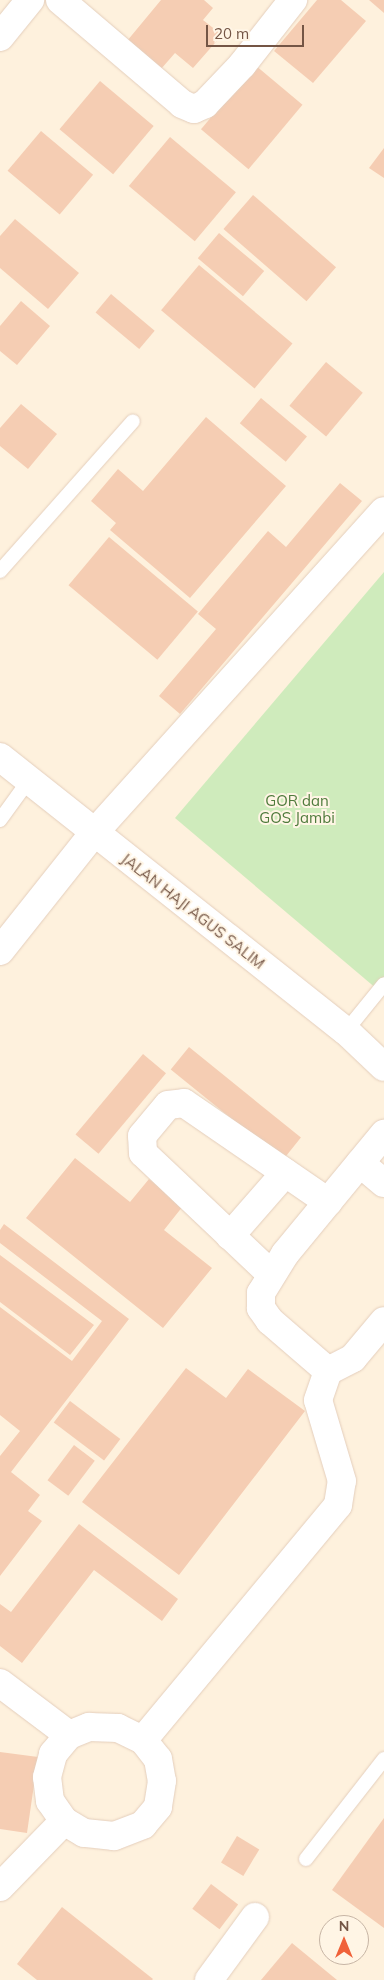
<!DOCTYPE html>
<style>
body{margin:0}
#map{position:relative;width:384px;height:1980px;overflow:hidden;background:#fef1dd;font-family:Mulish,sans-serif}
div>[style]{position:absolute}
.green>*{inset:0;background:#cfebbc}
.building>*{inset:0;background:#f5cdb3;transform-origin:0 0}
.roads{filter:drop-shadow(0 0 1px #e4cebc) drop-shadow(0 0 1px #e4cebc)}
.lane>*{height:14px;margin:-7px;padding:0 7px;transform-origin:7px;border-radius:7px;background:#fff}
.street>*{height:28px;margin:-14px;padding:0 14px;transform-origin:14px;border-radius:14px;background:#fff}
.secondary>*{height:28px;margin:-14px;padding:0 14px;transform-origin:14px;border-radius:14px;background:#fff}
span{translate:-50% -50%;white-space:nowrap;text-align:center;line-height:1.15;-webkit-text-stroke:4px #fff5e5;paint-order:stroke}
.park-label{font-size:15px;color:#4f7b3c}
.street-label{font-size:15px;color:#745545}
.north{position:absolute;left:319px;top:1915px;width:50px;height:50px;box-sizing:border-box;background:#fff5e5;border:1px solid #c7b5a5;border-radius:50%;rotate:0deg;font-size:14px;font-weight:700;line-height:20px;text-align:center;color:#745545}
.north::after{content:'';display:block;margin:auto;width:18px;height:22px;background:#f06139;clip-path:polygon(50% 0,100% 100%,50% 72%,0 100%)}
.scale{position:absolute;left:206px;top:25px;width:98px;height:22px;box-sizing:border-box;border:2px solid #745545;border-top:0;padding-left:6px;font-size:15px;line-height:18px;white-space:nowrap;color:#745545;-webkit-text-stroke:4px #fff5e5;paint-order:stroke}
</style>
<div id="map">
<div class="green">
<div style="clip-path:polygon(384px 572px,384px 995px,175px 818px)"></div>
</div>
<div class="building">
<div style="clip-path:polygon(161px 0,204px 0,213px 8px,203px 20px,222px 35px,193px 68px,175px 53px,161px 69px,127px 41px)"></div>
<div style="clip-path:polygon(317px 0,341px 0,366px 21px,313px 83px,274px 51px)"></div>
<div style="clip-path:polygon(369px 0,384px 0,384px 13px)"></div>
<div style="left:255px;top:65px;width:62px;height:84px;rotate:40deg"></div>
<div style="left:100px;top:81px;width:70px;height:63px;rotate:40deg"></div>
<div style="left:41px;top:131px;width:68px;height:52px;rotate:40deg"></div>
<div style="left:170px;top:137px;width:86px;height:64px;rotate:40deg"></div>
<div style="clip-path:polygon(384px 148px,384px 178px,369px 168px)"></div>
<div style="left:253px;top:195px;width:110px;height:45px;rotate:41deg"></div>
<div style="clip-path:polygon(15px 219px,79px 273px,48px 309px,0 268px,0 236px)"></div>
<div style="left:219px;top:233px;width:59px;height:33px;rotate:40deg"></div>
<div style="left:199px;top:265px;width:122px;height:59px;rotate:40deg"></div>
<div style="left:111px;top:294px;width:57px;height:24px;rotate:40deg"></div>
<div style="clip-path:polygon(21px 301px,50px 326px,17px 365px,0 351px,0 326px)"></div>
<div style="left:326px;top:362px;width:48px;height:57px;rotate:40deg"></div>
<div style="left:261px;top:398px;width:60px;height:33px;rotate:40deg"></div>
<div style="clip-path:polygon(21px 404px,57px 434px,28px 469px,0 446px,0 428px)"></div>
<div style="clip-path:polygon(206px 417px,286px 486px,190px 598px,110px 530px,116px 523px,91px 501px,118px 469px,143px 491px)"></div>
<div style="clip-path:polygon(340px 483px,362px 501px,180px 714px,159px 696px,216px 629px,198px 614px,268px 531px,286px 547px)"></div>
<div style="left:109px;top:537px;width:116px;height:63px;rotate:40deg"></div>
<div style="left:189px;top:1047px;width:144px;height:29px;rotate:39deg"></div>
<div style="left:143px;top:1054px;width:30px;height:105px;rotate:40deg"></div>
<div style="clip-path:polygon(75px 1158px,130px 1202px,149px 1179px,183px 1206px,164px 1230px,212px 1268px,163px 1328px,26px 1218px)"></div>
<div style="clip-path:polygon(4px 1224px,129px 1319px,11px 1472px,40px 1495px,28px 1511px,42px 1521px,0 1576px,0 1456px,20px 1431px,0 1415px,0 1307px,72px 1361px,102px 1321px,0 1243px,0 1230px)"></div>
<div style="clip-path:polygon(0 1255px,94px 1325px,70px 1355px,0 1302px)"></div>
<div style="clip-path:polygon(186px 1368px,226px 1398px,248px 1369px,305px 1411px,179px 1575px,82px 1502px)"></div>
<div style="left:70px;top:1401px;width:63px;height:27px;rotate:37deg"></div>
<div style="left:74px;top:1445px;width:26px;height:44px;rotate:37deg"></div>
<div style="clip-path:polygon(79px 1524px,178px 1599px,162px 1621px,94px 1570px,22px 1663px,0 1646px,0 1604px,11px 1612px)"></div>
<div style="clip-path:polygon(0 1752px,38px 1757px,27px 1833px,0 1829px)"></div>
<div style="clip-path:polygon(384px 1818px,384px 1928px,332px 1890px)"></div>
<div style="left:237px;top:1836px;width:26px;height:31px;rotate:31deg"></div>
<div style="left:211px;top:1884px;width:34px;height:31px;rotate:37deg"></div>
<div style="clip-path:polygon(62px 1907px,153px 1979px,152px 1980px,37px 1980px,17px 1964px)"></div>
<div style="clip-path:polygon(292px 1943px,337px 1980px,261px 1980px)"></div>
</div>
<div class="roads">
<div class="lane">
<div style="left:0;top:571px;width:200px;rotate:-48.4deg"></div>
<div style="left:0;top:820px;width:49px;rotate:-54.1deg"></div>
<div style="left:346px;top:1031px;width:60px;rotate:-51deg"></div>
<div style="left:306px;top:1859px;width:127px;rotate:-52deg"></div>
</div>
<div class="street">
<div style="left:60px;top:0;width:160px;rotate:40.4deg"></div>
<div style="left:182px;top:104px;width:13px;rotate:23deg"></div>
<div style="left:194px;top:109px;width:12px;rotate:-24deg"></div>
<div style="left:205px;top:104px;width:54px;rotate:-46.5deg"></div>
<div style="left:242px;top:65px;width:83px;rotate:-51.9deg"></div>
<div style="left:0;top:37px;width:48px;rotate:-51deg"></div>
<div style="left:0;top:951px;width:151px;rotate:-51.5deg"></div>
<div style="left:94px;top:833px;width:433px;rotate:-48deg"></div>
<div style="left:360px;top:1163px;width:31px;rotate:40deg"></div>
<div style="left:230px;top:1236px;width:84px;rotate:-48.9deg"></div>
<div style="left:271px;top:1274px;width:176px;rotate:-136.6deg"></div>
<div style="left:143px;top:1153px;width:17px;rotate:-93deg"></div>
<div style="left:142px;top:1136px;width:40px;rotate:-50deg"></div>
<div style="left:168px;top:1105px;width:16px;rotate:-7deg"></div>
<div style="left:184px;top:1103px;width:175px;rotate:34.5deg"></div>
<div style="left:328px;top:1371px;width:28px;rotate:-27deg"></div>
<div style="left:353px;top:1358px;width:48px;rotate:-50deg"></div>
<div style="left:0;top:1683px;width:86px;rotate:37deg"></div>
<div style="left:89px;top:1727px;width:29px;rotate:2deg"></div>
<div style="left:118px;top:1728px;width:28px;rotate:26deg"></div>
<div style="left:143px;top:1740px;width:24px;rotate:52deg"></div>
<div style="left:158px;top:1759px;width:22px;rotate:80deg"></div>
<div style="left:162px;top:1781px;width:26px;rotate:99deg"></div>
<div style="left:158px;top:1807px;width:23px;rotate:130deg"></div>
<div style="left:143px;top:1825px;width:31px;rotate:159deg"></div>
<div style="left:114px;top:1836px;width:30px;rotate:-174deg"></div>
<div style="left:84px;top:1833px;width:23px;rotate:-149deg"></div>
<div style="left:64px;top:1821px;width:24px;rotate:-125deg"></div>
<div style="left:50px;top:1801px;width:24px;rotate:-97deg"></div>
<div style="left:47px;top:1777px;width:24px;rotate:-75deg"></div>
<div style="left:53px;top:1754px;width:25px;rotate:-50deg"></div>
<div style="left:69px;top:1735px;width:22px;rotate:-22deg"></div>
<div style="left:143px;top:1740px;width:305px;rotate:-50.3deg"></div>
<div style="left:338px;top:1505px;width:24px;rotate:-81deg"></div>
<div style="left:342px;top:1481px;width:84px;rotate:-106.5deg"></div>
<div style="left:318px;top:1400px;width:31px;rotate:-71deg"></div>
<div style="left:328px;top:1371px;width:77px;rotate:-139.2deg"></div>
<div style="left:270px;top:1321px;width:16px;rotate:-125deg"></div>
<div style="left:261px;top:1308px;width:15px;rotate:-90deg"></div>
<div style="left:261px;top:1293px;width:46px;rotate:-58.4deg"></div>
<div style="left:285px;top:1254px;width:156px;rotate:-50.5deg"></div>
<div style="left:0;top:1887px;width:92px;rotate:-45.9deg"></div>
<div style="left:209px;top:1980px;width:78px;rotate:-53.9deg"></div>
</div>
<div class="secondary">
<div style="left:0;top:757px;width:441px;rotate:38.4deg"></div>
<div style="left:346px;top:1031px;width:52px;rotate:43.5deg"></div>
</div>
</div>
<div class="park-label">
<span style="left:297px;top:809px">GOR dan<br>GOS Jambi</span>
</div>
<div class="street-label">
<span style="left:193px;top:911px;rotate:38deg">JALAN HAJI AGUS SALIM</span>
</div>
<div class="north">N</div>
<div class="scale">20 m</div>
</div>
